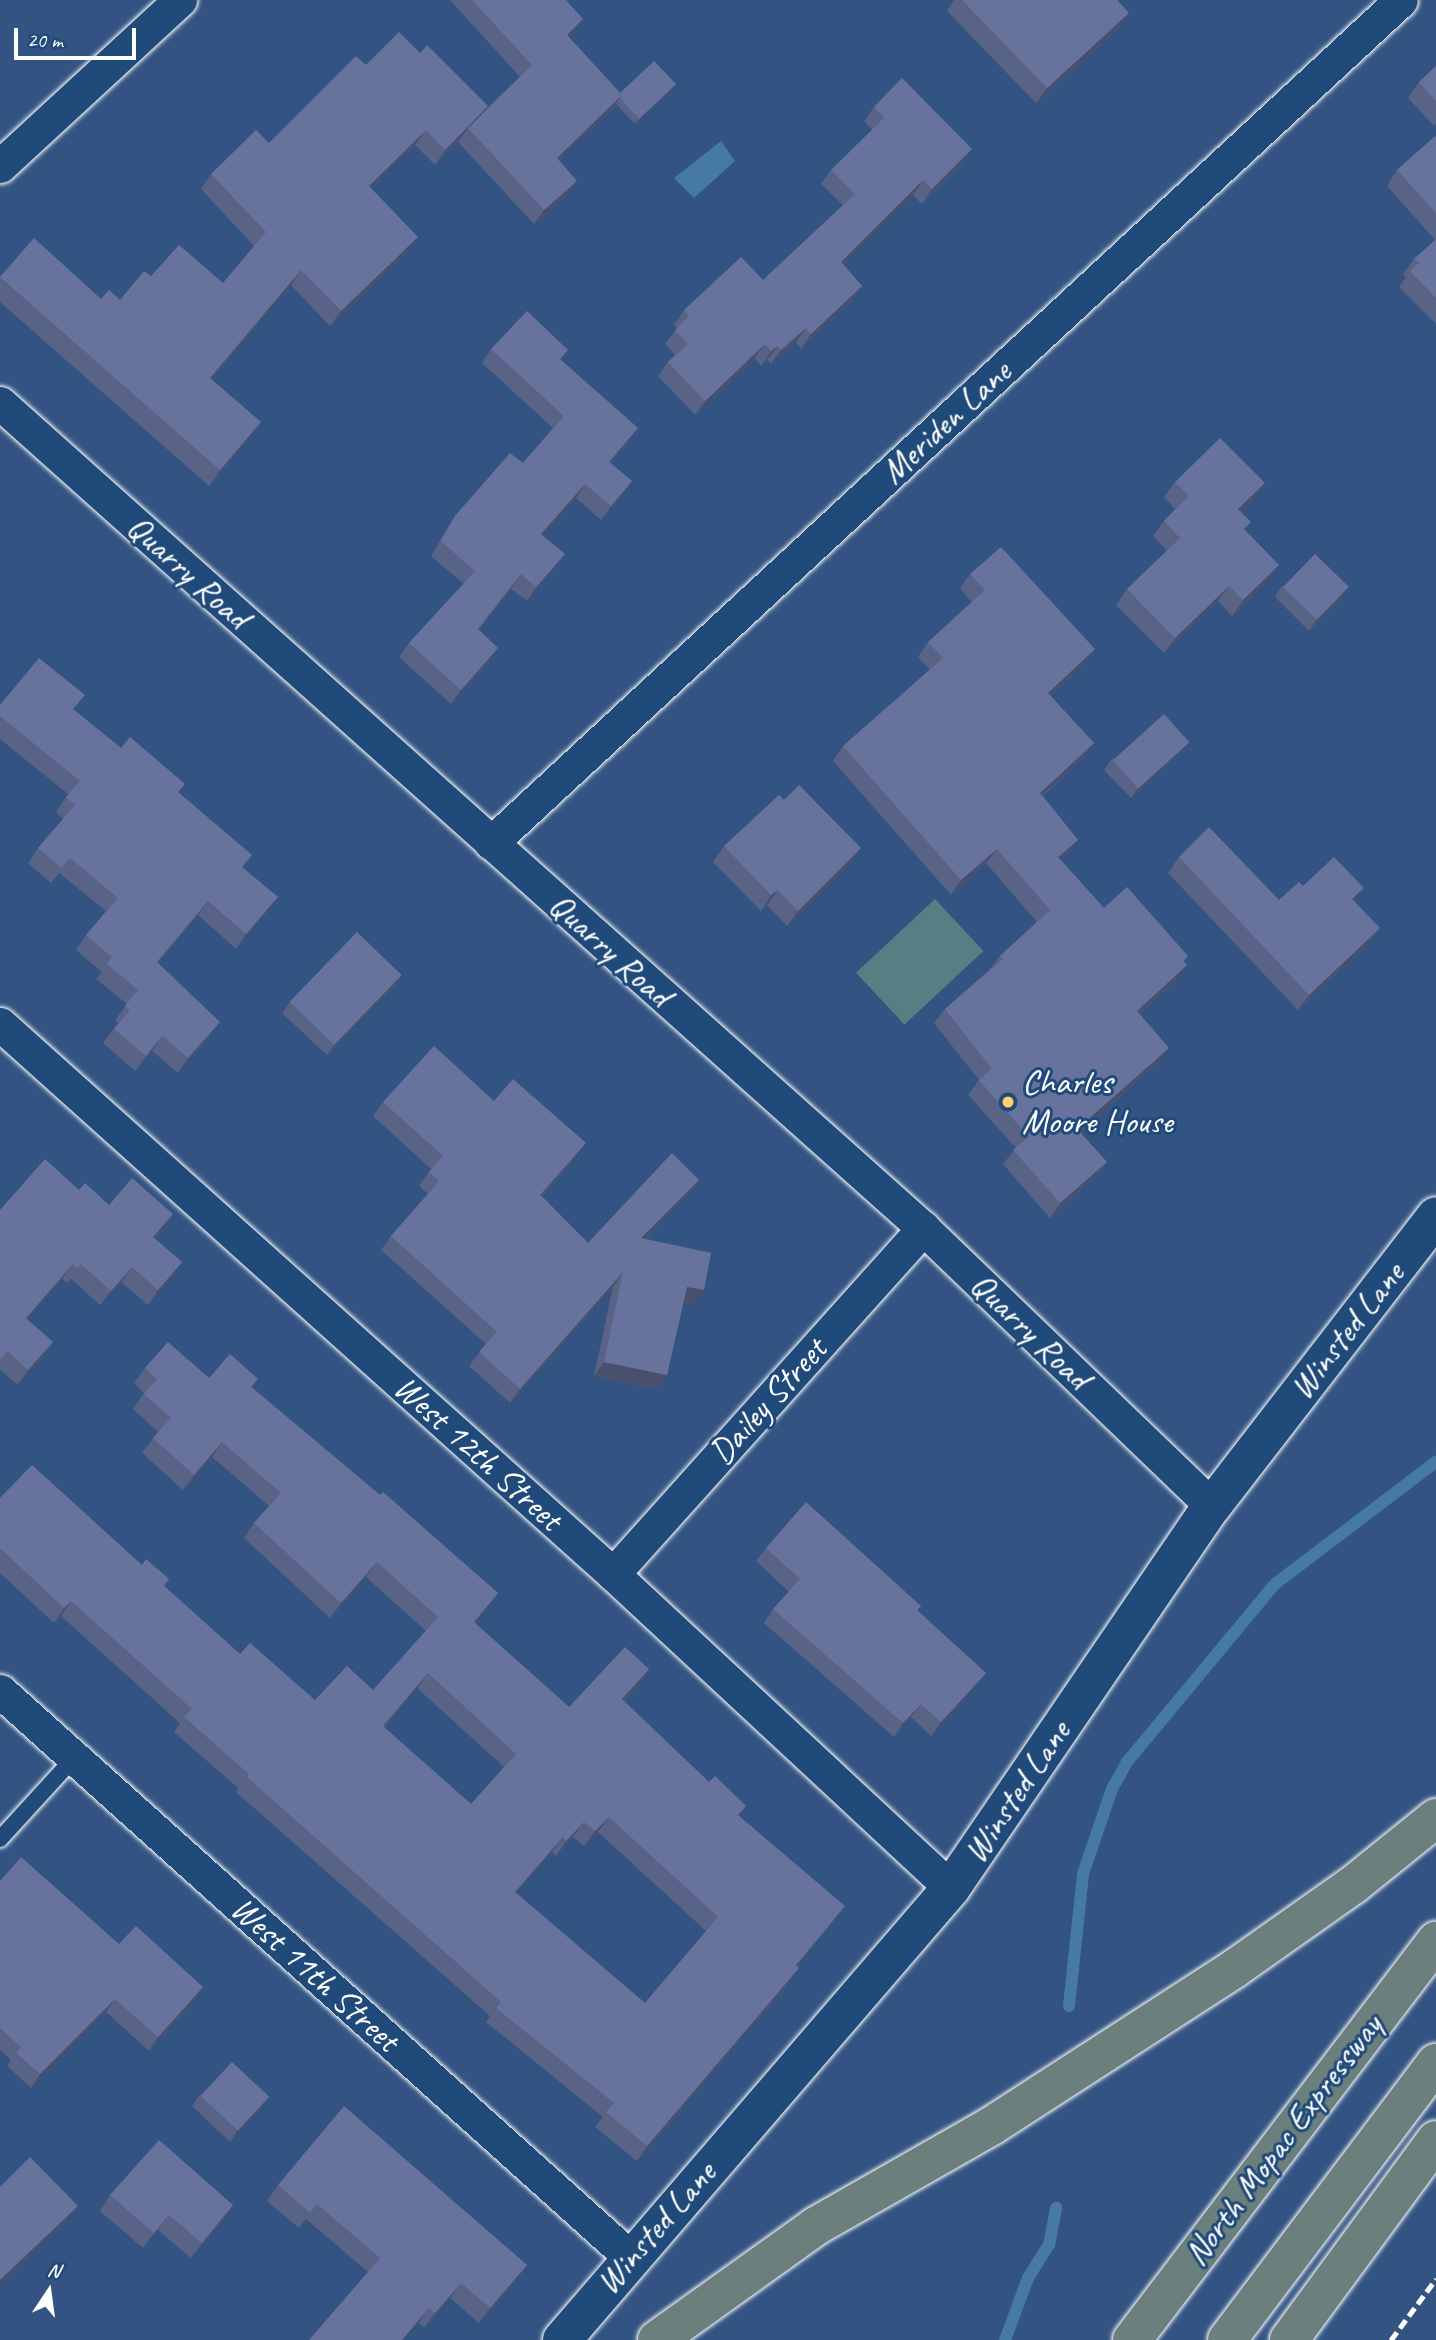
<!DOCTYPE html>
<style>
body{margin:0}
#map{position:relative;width:1436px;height:2340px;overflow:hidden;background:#335483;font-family:Caveat,sans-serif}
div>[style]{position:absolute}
.green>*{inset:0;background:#587d82;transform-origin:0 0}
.water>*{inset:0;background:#4679a3}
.stream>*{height:12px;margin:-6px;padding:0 6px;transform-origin:6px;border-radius:6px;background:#4679a3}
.roads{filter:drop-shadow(0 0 2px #fff) drop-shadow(0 0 2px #fff)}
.service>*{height:16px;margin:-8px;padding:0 8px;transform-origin:8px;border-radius:8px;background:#1f4a7a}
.minor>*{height:33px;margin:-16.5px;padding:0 16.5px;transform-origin:16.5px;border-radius:16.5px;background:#1f4a7a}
.secondary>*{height:38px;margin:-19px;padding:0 19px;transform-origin:19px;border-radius:19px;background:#1f4a7a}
.motorway>*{height:38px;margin:-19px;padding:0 19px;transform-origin:19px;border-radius:19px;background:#6b7f7c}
.rail>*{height:5px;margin-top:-2.5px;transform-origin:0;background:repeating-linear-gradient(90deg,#fff 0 10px,transparent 0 15px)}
.wall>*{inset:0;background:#596386}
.shaded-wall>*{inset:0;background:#48506d}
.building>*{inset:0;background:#67739c;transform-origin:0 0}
.dots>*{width:19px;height:19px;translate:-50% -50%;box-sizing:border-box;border:4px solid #1f4a7a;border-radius:50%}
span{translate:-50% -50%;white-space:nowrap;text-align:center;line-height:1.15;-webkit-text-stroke:6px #1f4a7a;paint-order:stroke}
.street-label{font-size:35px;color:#fff}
.poi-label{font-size:35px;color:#fff}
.left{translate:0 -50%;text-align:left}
.north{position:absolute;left:14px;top:2256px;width:70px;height:70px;-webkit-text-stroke:5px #1f4a7a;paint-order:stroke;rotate:13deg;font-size:19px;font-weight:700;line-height:28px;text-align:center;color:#fff}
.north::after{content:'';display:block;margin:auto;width:24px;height:32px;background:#fff;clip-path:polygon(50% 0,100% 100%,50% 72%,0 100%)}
.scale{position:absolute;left:14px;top:28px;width:122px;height:32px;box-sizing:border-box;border:4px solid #fff;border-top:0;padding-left:9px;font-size:21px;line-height:24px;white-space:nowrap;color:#fff;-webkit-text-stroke:5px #1f4a7a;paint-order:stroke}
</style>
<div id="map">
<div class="green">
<div style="left:935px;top:899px;width:71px;height:108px;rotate:47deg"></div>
</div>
<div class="water">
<div style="clip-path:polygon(721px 141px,735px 161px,694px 198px,674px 178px)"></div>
</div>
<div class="stream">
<div style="left:1069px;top:2006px;width:133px;rotate:-83.9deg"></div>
<div style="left:1083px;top:1874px;width:90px;rotate:-71.2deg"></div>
<div style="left:1112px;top:1789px;width:31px;rotate:-61deg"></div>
<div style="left:1127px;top:1762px;width:231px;rotate:-50.3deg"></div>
<div style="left:1275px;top:1584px;width:202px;rotate:-37.2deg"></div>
<div style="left:1005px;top:2340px;width:66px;rotate:-69.6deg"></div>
<div style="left:1028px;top:2278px;width:39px;rotate:-58deg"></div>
<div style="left:1049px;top:2245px;width:38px;rotate:-79deg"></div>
</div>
<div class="roads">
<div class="service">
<div style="left:0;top:1839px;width:110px;rotate:-47.6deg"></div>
</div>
<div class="minor">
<div style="left:0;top:166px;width:245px;rotate:-42.7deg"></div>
<div style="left:0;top:403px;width:1238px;rotate:41.79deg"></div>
<div style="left:923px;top:1228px;width:401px;rotate:43.9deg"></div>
<div style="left:491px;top:843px;width:1240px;rotate:-42.81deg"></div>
<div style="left:0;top:1024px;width:824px;rotate:41.9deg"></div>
<div style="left:613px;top:1574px;width:461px;rotate:42.9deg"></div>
<div style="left:613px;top:1574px;width:465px;rotate:-48.1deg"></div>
<div style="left:0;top:1691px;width:847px;rotate:41.94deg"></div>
</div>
<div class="secondary">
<div style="left:562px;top:2340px;width:596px;rotate:-49.28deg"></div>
<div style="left:951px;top:1888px;width:463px;rotate:-55.7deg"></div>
<div style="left:1212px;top:1506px;width:366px;rotate:-52.3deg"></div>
</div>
<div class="motorway">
<div style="left:657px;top:2340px;width:196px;rotate:-35.6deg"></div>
<div style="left:816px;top:2226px;width:204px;rotate:-29.7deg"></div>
<div style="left:993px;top:2125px;width:287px;rotate:-32.9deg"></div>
<div style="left:1234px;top:1969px;width:146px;rotate:-35.2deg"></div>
<div style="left:1353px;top:1885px;width:107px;rotate:-38.9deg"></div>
<div style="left:1132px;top:2340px;width:502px;rotate:-52.7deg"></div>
<div style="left:1227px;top:2340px;width:347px;rotate:-53deg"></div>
<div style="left:1289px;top:2340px;width:248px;rotate:-53.7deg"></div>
</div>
</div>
<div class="rail">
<div style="left:1391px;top:2340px;width:76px;rotate:-53.6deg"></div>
</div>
<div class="wall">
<div style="clip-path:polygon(450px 0,566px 0,573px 33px,569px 37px,620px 93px,676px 84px,672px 89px,635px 124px,616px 104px,612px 109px,559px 160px,567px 195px,534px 224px,458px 142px,460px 139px,435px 165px,415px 145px,371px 188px,407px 252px,330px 326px,291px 285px,211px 379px,250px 438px,209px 486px,0 302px,0 277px,101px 299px,120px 300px,151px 276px,223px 283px,254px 246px,201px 189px,211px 174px,269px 143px,366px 65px,420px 53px,483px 112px,520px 77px)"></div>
<div style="clip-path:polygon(954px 0,1117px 0,1118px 29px,1036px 103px,947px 11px)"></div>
<div style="clip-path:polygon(1436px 66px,1436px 124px,1434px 126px,1408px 98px,1419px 82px)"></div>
<div style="clip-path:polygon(874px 107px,962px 164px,922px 204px,913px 195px,843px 264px,862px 286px,852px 300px,801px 349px,796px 342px,771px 364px,767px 360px,761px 366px,755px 358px,695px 415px,658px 376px,668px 362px,675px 355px,665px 344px,677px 328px,674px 325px,684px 310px,763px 280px,843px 205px,821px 184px,831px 170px,872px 130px,864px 121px)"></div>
<div style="clip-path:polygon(1436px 137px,1436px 324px,1399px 287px,1406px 277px,1403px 274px,1414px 259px,1435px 240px,1387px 186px,1397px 170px)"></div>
<div style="clip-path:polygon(491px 349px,561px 360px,628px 442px,610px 463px,632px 481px,622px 495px,601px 520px,576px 498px,543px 535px,555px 568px,527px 601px,511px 589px,479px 630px,489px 662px,451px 704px,399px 657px,409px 643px,464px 584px,431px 556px,446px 530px,455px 516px,523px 463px,553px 428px,482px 363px)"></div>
<div style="clip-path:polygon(1175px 482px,1254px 499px,1241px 512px,1245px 531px,1268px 580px,1232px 616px,1218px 601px,1164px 653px,1116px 605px,1127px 589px,1167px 551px,1153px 536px,1164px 521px,1175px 509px,1164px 497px)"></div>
<div style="clip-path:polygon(970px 574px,1095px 649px,1085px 663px,1050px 696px,1094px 743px,1083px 758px,1043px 796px,1078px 840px,1067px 854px,1061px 860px,1104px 908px,1188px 956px,1184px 961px,1177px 980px,1140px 1014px,1159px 1062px,1080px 1132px,1107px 1162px,1096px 1176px,1050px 1218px,1003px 1164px,1016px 1148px,968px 1095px,979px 1080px,934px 1023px,945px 1009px,990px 969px,1000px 956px,1037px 922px,986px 863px,951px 895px,833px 761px,843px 746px,930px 670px,918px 657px,928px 642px,972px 602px,960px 588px)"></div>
<div style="clip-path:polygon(1282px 586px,1342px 598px,1309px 631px,1275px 597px)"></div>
<div style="clip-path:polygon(0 705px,74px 710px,121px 748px,185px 784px,178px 792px,243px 868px,267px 911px,236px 949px,198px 915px,158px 963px,209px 1037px,178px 1073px,152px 1051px,135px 1071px,103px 1043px,118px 1023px,115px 1020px,127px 1004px,96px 979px,102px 972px,76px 950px,86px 935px,106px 911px,59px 873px,51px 883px,28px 863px,38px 848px,63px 819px,56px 812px,68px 794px,0 739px)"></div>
<div style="clip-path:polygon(1181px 752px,1131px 798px,1104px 770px,1112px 759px)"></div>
<div style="clip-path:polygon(724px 846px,851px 864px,787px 926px,767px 905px,761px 911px,713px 862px)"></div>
<div style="clip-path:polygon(1179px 857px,1279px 900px,1303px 886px,1354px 902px,1380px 928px,1369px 943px,1298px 1010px,1168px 873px)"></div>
<div style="clip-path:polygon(402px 975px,395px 985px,327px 1055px,282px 1013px,290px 1002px)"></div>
<div style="clip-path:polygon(494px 1101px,576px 1157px,542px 1196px,588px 1243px,699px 1180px,689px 1194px,645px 1239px,694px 1305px,683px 1302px,667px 1375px,657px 1389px,594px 1376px,613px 1287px,510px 1403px,469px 1366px,486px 1344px,381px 1250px,391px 1236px,428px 1194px,419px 1186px,431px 1169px,373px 1116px,383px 1102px)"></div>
<div style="clip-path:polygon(79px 1190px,109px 1205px,163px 1229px,154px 1238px,182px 1262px,172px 1277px,148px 1305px,121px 1282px,100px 1305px,71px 1279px,67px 1283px,62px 1279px,27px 1319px,43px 1357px,17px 1385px,0 1369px,0 1210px)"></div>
<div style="clip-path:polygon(evenodd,145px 1368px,209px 1378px,252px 1387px,380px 1495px,498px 1593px,488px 1608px,475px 1623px,569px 1707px,649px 1669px,639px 1684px,624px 1701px,739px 1816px,834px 1921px,797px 1966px,789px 1983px,637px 2161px,595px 2127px,603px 2117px,486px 2022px,490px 2016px,236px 1792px,238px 1788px,174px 1732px,180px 1723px,61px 1616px,54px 1623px,0 1573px,0 1498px,142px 1565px,169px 1579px,164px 1586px,240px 1654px,315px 1700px,373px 1690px,426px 1631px,366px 1577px,330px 1618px,244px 1538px,254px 1523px,269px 1506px,212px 1457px,183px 1490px,142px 1453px,158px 1432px,133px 1409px,144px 1393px,134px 1383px,145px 1368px,417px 1688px,504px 1767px,471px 1804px,384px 1728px,417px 1688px,145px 1368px,598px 1832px,706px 1931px,645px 2003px,516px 1893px,552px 1852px,556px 1856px,573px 1837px,584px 1846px,598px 1832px)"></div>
<div style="clip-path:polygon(766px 1548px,921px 1606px,917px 1611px,986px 1673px,976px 1686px,931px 1736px,911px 1717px,894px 1737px,764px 1623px,773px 1609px,789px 1592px,756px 1561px)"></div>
<div style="clip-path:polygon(0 1881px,194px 2001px,149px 2051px,106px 2012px,31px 2088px,7px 2066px,11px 2060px,0 2050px)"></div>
<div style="clip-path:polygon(200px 2095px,262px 2107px,230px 2142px,192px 2106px)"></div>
<div style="clip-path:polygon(278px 2185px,527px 2265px,517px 2280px,479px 2323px,450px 2298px,424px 2328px,368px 2272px,306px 2219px,299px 2228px,267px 2201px)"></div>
<div style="clip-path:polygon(110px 2195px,233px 2205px,223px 2220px,191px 2258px,158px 2230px,143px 2248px,100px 2211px)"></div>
</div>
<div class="shaded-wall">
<div style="clip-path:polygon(1129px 13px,1118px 29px,1036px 103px,1047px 88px)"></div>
<div style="clip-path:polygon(583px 19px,573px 33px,557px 49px,567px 35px)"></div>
<div style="clip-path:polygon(676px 84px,672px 89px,635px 124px,639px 119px)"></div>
<div style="clip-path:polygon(622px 95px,612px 109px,547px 172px,557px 158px)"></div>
<div style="clip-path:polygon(488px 106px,477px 121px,468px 128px,460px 139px,435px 165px,445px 150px)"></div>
<div style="clip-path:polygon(426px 130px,415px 145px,358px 201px,369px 186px)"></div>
<div style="clip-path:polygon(972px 149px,962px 164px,922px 204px,932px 189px)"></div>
<div style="clip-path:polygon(923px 180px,913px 195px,831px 277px,841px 262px)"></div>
<div style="clip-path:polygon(577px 181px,567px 195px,534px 224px,544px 210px)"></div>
<div style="clip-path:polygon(418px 237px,407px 252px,330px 326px,341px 311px)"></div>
<div style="clip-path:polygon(301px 270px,291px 285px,199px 393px,210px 378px)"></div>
<div style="clip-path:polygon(862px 286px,852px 300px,801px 349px,811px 334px)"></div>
<div style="clip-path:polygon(806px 328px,796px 342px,771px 364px,781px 350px)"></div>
<div style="clip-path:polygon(765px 344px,755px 358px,695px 415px,705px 401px)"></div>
<div style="clip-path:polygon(778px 346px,767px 360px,761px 366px,771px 351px)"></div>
<div style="clip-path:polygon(261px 422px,250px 438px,209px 486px,220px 470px)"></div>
<div style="clip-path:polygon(638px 428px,628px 442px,599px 476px,609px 462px)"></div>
<div style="clip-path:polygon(632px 481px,622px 495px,601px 520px,611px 506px)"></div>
<div style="clip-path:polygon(1265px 483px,1254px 499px,1228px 525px,1238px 509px)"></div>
<div style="clip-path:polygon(585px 484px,576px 498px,532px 548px,541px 534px)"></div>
<div style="clip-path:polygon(565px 554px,555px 568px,527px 601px,536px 587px)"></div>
<div style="clip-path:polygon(1279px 565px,1268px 580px,1232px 616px,1243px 600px)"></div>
<div style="clip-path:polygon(521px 574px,511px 589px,468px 643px,478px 629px)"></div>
<div style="clip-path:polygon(1229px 586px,1218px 601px,1164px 653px,1175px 638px)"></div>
<div style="clip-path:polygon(1349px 587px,1342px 598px,1309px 631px,1316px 620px)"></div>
<div style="clip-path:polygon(498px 648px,489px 662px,451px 704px,461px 690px)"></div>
<div style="clip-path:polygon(1095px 649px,1085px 663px,1037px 708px,1048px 693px)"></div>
<div style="clip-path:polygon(1189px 742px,1181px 752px,1131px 798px,1138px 788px)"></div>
<div style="clip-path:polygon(1094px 743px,1083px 758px,1030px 807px,1040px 793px)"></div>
<div style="clip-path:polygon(1078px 840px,1067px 854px,1048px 871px,1058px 857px)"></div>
<div style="clip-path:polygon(861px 848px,851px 864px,787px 926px,798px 911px)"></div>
<div style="clip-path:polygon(997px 849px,986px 863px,951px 895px,961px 880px)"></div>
<div style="clip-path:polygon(1364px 888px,1353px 904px,1352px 899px)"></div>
<div style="clip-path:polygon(778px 890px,767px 905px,761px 911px,771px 895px)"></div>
<div style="clip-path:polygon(278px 897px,267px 911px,236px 949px,246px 934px)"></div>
<div style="clip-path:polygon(208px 901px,198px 915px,146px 977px,157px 962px)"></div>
<div style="clip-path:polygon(1380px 928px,1369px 943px,1298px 1010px,1309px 995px)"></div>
<div style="clip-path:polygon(1187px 965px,1177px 980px,1127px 1026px,1137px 1011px)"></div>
<div style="clip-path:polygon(402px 975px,395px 985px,327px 1055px,334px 1045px)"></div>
<div style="clip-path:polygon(220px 1022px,209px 1037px,178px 1073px,188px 1058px)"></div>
<div style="clip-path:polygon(162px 1036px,152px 1051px,135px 1071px,146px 1056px)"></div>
<div style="clip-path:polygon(1169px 1048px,1159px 1062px,1067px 1143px,1077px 1129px)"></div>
<div style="clip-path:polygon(586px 1143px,576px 1157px,530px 1209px,540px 1195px)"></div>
<div style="clip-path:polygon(1107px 1162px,1096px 1176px,1050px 1218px,1060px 1203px)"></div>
<div style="clip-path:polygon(699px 1180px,689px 1194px,631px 1253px,641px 1238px)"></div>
<div style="clip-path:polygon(173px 1214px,163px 1229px,142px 1252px,153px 1237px)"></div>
<div style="clip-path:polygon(182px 1262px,172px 1277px,148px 1305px,158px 1290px)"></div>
<div style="clip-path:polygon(73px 1264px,62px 1279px,15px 1333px,26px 1318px)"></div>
<div style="clip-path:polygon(132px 1267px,121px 1282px,100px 1305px,111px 1291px)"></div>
<div style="clip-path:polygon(623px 1272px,613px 1287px,510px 1403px,520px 1389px)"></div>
<div style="clip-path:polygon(687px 1287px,704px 1290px,694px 1305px,677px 1301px)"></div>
<div style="clip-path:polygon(53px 1342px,43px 1357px,17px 1385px,28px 1370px)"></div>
<div style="clip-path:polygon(604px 1362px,667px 1375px,657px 1389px,594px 1376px)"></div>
<div style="clip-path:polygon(222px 1442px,212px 1457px,183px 1490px,194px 1475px)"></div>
<div style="clip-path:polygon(377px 1562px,366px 1577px,330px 1618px,341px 1603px)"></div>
<div style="clip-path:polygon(498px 1593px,488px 1608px,463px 1637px,474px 1622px)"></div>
<div style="clip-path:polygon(71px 1601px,61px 1616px,54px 1623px,64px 1608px)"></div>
<div style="clip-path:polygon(649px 1669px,639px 1684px,611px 1714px,622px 1699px)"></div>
<div style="clip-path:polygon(428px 1673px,417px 1688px,372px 1741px,383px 1726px)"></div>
<div style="clip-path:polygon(986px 1673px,976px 1686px,931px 1736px,941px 1722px)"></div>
<div style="clip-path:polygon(921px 1704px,911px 1717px,894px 1737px,903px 1723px)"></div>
<div style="clip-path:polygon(609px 1817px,598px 1832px,584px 1846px,595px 1831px)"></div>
<div style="clip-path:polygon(584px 1822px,573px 1837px,556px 1856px,566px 1841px)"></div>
<div style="clip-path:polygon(563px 1837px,552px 1852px,504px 1907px,515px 1892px)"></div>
<div style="clip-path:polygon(845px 1906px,834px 1921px,785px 1980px,796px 1965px)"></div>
<div style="clip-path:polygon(799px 1968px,789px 1983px,637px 2161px,647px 2146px)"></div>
<div style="clip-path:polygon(203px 1987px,194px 2001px,149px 2051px,158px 2037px)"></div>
<div style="clip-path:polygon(115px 1999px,106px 2012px,31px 2088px,40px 2074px)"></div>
<div style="clip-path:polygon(269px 2097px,262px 2107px,230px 2142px,237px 2131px)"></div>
<div style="clip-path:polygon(233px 2205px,223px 2220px,191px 2258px,202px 2243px)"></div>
<div style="clip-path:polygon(78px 2206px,67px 2221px,0 2285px,0 2280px)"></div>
<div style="clip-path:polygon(169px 2215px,158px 2230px,143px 2248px,154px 2233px)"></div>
<div style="clip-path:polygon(527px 2265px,517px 2280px,479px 2323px,490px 2308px)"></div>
<div style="clip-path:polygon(461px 2283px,450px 2298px,424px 2328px,435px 2313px)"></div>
<div style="clip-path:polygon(429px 2308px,418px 2324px,404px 2340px,402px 2340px)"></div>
</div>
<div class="building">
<div style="clip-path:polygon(472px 0,566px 0,583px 19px,567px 35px,622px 95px,557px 158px,577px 181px,544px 210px,468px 128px,532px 65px)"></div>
<div style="clip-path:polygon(962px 0,1117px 0,1129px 13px,1047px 88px)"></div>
<div style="clip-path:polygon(399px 32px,420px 53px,427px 45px,488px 106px,445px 150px,426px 130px,369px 186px,418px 237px,341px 311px,301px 270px,210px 378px,261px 422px,220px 470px,0 277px,34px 238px,101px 299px,109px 290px,120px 300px,144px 271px,151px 276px,179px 245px,223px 283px,266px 232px,211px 174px,256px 130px,269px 143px,356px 56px,366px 65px)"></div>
<div style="clip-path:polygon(654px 61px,676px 84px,639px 119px,620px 98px,622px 95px,620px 93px)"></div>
<div style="clip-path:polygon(1436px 66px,1436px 101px,1419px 82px)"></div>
<div style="clip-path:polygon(902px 78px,972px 149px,932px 189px,923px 180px,841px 262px,862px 286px,811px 334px,806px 328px,781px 350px,778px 346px,771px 351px,765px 344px,705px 401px,668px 362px,688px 344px,675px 330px,689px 316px,684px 310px,741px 257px,763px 280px,855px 194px,831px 170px,884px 118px,874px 107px)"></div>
<div style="clip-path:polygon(1435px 136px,1436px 137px,1436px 213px,1397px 170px)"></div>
<div style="clip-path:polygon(1436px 239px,1436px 298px,1410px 271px,1419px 263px,1414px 259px)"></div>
<div style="clip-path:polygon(527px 311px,568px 350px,560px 359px,638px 428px,609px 462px,632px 481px,611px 506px,585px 484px,541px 534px,565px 554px,536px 587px,521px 574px,478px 629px,498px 648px,461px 690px,409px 643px,475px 571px,441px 541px,455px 516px,510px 453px,523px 463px,564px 416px,491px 349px)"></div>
<div style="clip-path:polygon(1220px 438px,1265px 483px,1238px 509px,1251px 522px,1244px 529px,1279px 565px,1243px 600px,1229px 586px,1175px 638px,1127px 589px,1180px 538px,1164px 521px,1189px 496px,1175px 482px)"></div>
<div style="clip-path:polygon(1001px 547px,1095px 649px,1048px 693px,1094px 743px,1040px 793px,1078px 840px,1058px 857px,1104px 908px,1127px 887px,1188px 956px,1183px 960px,1187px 965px,1137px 1011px,1169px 1048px,1077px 1129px,1107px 1162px,1060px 1203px,1013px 1150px,1029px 1137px,979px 1080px,992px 1069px,945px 1009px,1003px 959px,1000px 956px,1050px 910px,997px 849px,961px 880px,843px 746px,943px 658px,928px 642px,985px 590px,970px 574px)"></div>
<div style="left:1315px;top:554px;width:47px;height:46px;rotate:44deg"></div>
<div style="clip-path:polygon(39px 658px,85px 695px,73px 709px,121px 748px,130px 737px,185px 784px,178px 792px,252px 855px,242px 867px,278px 897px,246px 934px,208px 901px,157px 962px,220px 1022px,188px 1058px,162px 1036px,146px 1056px,114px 1029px,130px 1010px,125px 1006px,138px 990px,107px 964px,112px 957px,86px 935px,118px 898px,70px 858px,62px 868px,38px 848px,75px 805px,66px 797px,80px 781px,0 716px,0 705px)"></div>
<div style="left:1164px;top:714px;width:38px;height:69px;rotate:48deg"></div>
<div style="clip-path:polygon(799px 785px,861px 848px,798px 911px,778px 890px,771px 895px,724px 846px,779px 795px,784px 800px)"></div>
<div style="clip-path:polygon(1209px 827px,1279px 900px,1299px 882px,1303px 886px,1334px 857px,1364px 888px,1352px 899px,1380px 928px,1309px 995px,1179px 857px)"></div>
<div style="left:357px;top:932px;width:62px;height:97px;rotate:44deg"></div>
<div style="clip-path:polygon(434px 1046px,494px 1101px,513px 1079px,586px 1143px,540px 1195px,588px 1243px,672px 1153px,699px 1180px,641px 1238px,711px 1253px,704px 1290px,687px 1287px,667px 1375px,604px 1362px,623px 1272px,520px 1389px,479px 1352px,497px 1332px,391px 1236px,439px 1181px,429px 1172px,443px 1156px,383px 1102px)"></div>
<div style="clip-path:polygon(45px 1159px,79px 1190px,85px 1183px,109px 1205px,132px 1178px,173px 1214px,153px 1237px,182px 1262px,158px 1290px,132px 1267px,111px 1291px,81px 1264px,78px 1268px,73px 1264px,26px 1318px,53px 1342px,28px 1370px,8px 1351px,0 1360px,0 1210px)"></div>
<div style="clip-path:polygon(evenodd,168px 1342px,209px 1378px,230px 1354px,258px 1379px,251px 1387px,380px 1495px,383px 1492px,498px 1593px,474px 1622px,569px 1707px,625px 1647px,649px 1669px,622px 1699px,709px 1782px,715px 1776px,746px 1806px,738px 1815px,845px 1906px,796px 1965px,799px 1968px,647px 2146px,606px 2112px,614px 2103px,496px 2008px,501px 2002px,247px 1777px,249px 1774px,184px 1717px,192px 1709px,71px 1601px,64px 1608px,0 1548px,0 1498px,32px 1465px,142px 1565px,146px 1559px,169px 1579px,164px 1586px,240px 1654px,250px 1643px,315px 1700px,347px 1666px,373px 1690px,438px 1617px,377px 1562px,341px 1603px,254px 1523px,281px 1493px,222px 1442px,194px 1475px,153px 1438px,171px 1418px,144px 1394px,157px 1379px,145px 1368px,168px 1342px,428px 1673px,516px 1754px,471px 1804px,383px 1726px,428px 1673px,168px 1342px,609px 1817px,718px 1917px,645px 2003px,515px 1892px,563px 1837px,566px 1841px,584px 1822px,595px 1831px,609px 1817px)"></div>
<div style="clip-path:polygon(806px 1502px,921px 1606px,917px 1610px,986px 1673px,941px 1722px,921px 1704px,903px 1723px,773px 1609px,800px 1579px,766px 1548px)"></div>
<div style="clip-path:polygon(21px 1857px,119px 1944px,136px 1926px,203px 1987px,158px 2037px,115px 1999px,40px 2074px,16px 2053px,21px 2047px,0 2028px,0 1881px)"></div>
<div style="left:232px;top:2062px;width:51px;height:46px;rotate:43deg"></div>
<div style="clip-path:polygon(344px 2106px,527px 2265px,490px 2308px,461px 2283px,435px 2313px,429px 2308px,402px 2340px,309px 2340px,380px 2258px,317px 2204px,310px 2213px,278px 2185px)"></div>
<div style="clip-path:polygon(159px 2140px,233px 2205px,202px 2243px,169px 2215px,154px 2233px,110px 2195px)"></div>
<div style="clip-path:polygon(30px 2157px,78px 2206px,0 2280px,0 2187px)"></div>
</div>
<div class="dots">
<div style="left:1008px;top:1102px;background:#ffd166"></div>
</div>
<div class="street-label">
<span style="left:946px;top:422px;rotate:-43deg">Meriden Lane</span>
<span style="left:188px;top:572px;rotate:42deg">Quarry Road</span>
<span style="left:610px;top:950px;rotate:42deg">Quarry Road</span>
<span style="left:1030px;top:1331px;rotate:44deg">Quarry Road</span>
<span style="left:1347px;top:1331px;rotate:-52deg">Winsted Lane</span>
<span style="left:768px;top:1401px;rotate:-48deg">Dailey Street</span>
<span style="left:478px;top:1453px;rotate:42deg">West 12th Street</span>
<span style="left:1017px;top:1792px;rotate:-56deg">Winsted Lane</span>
<span style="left:315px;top:1974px;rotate:42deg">West 11th Street</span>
<span style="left:1283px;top:2140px;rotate:-53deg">North Mopac Expressway</span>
<span style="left:656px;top:2228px;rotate:-49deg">Winsted Lane</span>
</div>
<div class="poi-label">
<span class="left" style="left:1022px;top:1102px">Charles<br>Moore House</span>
</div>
<div class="north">N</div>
<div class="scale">20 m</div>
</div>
